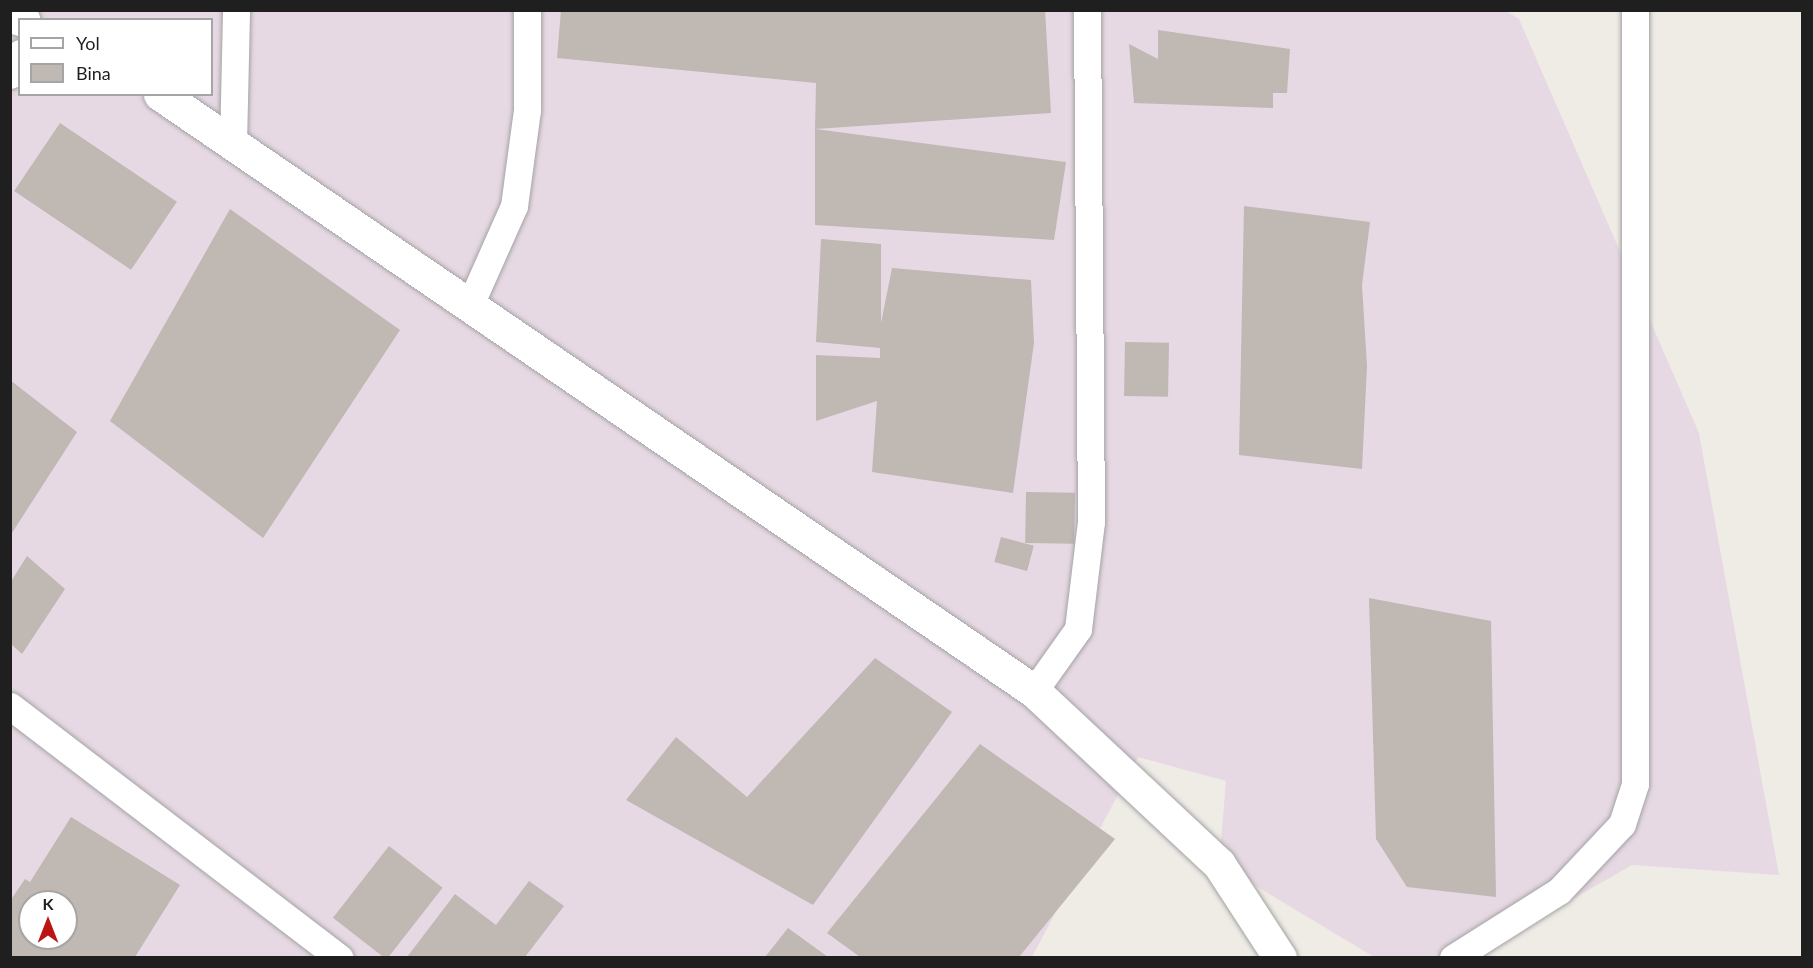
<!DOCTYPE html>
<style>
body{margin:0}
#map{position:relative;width:1813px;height:968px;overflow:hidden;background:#efece6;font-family:Lato,sans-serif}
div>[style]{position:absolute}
.industrial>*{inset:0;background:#e7d9e4}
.building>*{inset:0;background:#bfb8b3;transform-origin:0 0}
.roads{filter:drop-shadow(0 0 2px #a3a3a3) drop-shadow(0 0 2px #a3a3a3)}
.minor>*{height:27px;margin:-13.5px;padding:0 13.5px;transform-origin:13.5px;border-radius:13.5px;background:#fff}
.tertiary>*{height:33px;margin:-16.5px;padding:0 16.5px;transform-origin:16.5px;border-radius:16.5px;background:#fff}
span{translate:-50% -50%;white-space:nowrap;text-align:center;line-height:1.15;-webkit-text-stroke:6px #fff;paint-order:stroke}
.frame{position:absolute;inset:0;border:12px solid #1f1f1f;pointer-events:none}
.legend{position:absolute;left:18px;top:18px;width:195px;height:78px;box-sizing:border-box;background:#fff;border:2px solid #a5a5a5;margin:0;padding:8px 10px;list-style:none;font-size:18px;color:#1f1f1f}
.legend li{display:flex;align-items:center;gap:12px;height:30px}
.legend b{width:30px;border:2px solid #a5a5a5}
.north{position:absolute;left:18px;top:890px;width:60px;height:60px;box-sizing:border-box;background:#fff;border:2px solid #a5a5a5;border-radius:50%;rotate:0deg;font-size:16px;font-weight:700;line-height:24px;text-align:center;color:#1f1f1f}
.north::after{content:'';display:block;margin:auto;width:21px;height:27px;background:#bb1413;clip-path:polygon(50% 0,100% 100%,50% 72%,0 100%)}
</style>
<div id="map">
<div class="industrial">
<div style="clip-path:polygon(evenodd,10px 11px,1506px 11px,1519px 19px,1699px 433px,1779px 875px,1632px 865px,1472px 957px,1374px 957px,1219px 864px,1226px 781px,1138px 757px,1032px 957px,11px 957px,10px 11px,20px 20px,212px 20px,212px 94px,20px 94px,20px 20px,10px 11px,30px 902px,66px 902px,66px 938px,30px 938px,30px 902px)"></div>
</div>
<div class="building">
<div style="clip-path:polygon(561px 10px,1045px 10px,1051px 113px,815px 129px,1066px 162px,1054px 240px,815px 225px,815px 129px,816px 83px,557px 58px)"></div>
<div style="clip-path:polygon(1158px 30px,1290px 49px,1287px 93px,1273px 93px,1273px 108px,1134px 103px,1129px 44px,1158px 59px)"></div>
<div style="left:60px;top:123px;width:141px;height:82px;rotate:34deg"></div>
<div style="clip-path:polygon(1244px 206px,1370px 222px,1362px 285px,1367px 366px,1362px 469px,1239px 455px)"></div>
<div style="clip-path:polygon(230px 209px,400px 330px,263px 538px,110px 421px)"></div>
<div style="clip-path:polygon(821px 239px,881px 244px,881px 323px,892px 268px,1031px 280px,1034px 343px,1013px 493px,872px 472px,877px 401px,816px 421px,816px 355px,880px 358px,880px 348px,816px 342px)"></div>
<div style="left:1125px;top:342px;width:44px;height:54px;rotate:1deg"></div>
<div style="clip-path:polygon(10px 380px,77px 432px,10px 536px)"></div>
<div style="left:1026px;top:492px;width:49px;height:51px;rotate:1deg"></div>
<div style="left:1001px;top:537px;width:34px;height:26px;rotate:15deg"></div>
<div style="clip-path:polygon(27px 556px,65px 589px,22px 654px,10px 643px,10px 583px)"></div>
<div style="clip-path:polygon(1369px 598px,1491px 621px,1496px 897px,1407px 887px,1376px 839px)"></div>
<div style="clip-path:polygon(875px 658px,952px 712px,813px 905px,626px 800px,676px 737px,747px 797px)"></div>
<div style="clip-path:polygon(980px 744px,1115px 839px,1019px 957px,860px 957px,827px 933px)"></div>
<div style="clip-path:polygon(evenodd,71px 817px,180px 885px,135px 957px,10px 957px,10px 901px,25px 879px,30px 882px,71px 817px,30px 902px,66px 902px,66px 938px,30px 938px,30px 902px)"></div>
<div style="left:389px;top:846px;width:68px;height:91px;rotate:38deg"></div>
<div style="clip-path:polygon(529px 881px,564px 906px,525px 957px,407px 957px,455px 894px,496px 925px)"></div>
<div style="clip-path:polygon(788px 928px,828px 957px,765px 957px)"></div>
</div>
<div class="roads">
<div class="minor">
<div style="left:10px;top:75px;width:24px;rotate:-66deg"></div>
<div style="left:233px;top:145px;width:135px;rotate:-88.7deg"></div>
<div style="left:469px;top:307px;width:111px;rotate:-66deg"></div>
<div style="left:514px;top:206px;width:97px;rotate:-82.3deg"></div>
<div style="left:527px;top:110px;width:100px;rotate:-90deg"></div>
<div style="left:1034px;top:691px;width:76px;rotate:-54.6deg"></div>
<div style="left:1078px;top:629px;width:108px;rotate:-83.1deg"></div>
<div style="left:1091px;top:522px;width:512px;rotate:-90.45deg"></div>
<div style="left:10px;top:706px;width:415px;rotate:37.4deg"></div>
<div style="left:1453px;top:958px;width:125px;rotate:-32.3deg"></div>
<div style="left:1559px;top:891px;width:92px;rotate:-46.8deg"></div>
<div style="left:1622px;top:824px;width:42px;rotate:-72deg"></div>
<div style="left:1635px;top:784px;width:774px;rotate:-90deg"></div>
</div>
<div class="tertiary">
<div style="left:10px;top:16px;width:14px;rotate:17deg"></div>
<div style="left:160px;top:94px;width:1058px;rotate:34.34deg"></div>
<div style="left:1034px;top:691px;width:253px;rotate:43.1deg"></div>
<div style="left:1219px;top:864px;width:112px;rotate:57deg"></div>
</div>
</div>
<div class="frame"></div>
<ul class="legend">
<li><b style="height:8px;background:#fff"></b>Yol</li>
<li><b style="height:16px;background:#bfb8b3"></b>Bina</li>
</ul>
<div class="north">K</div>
</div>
